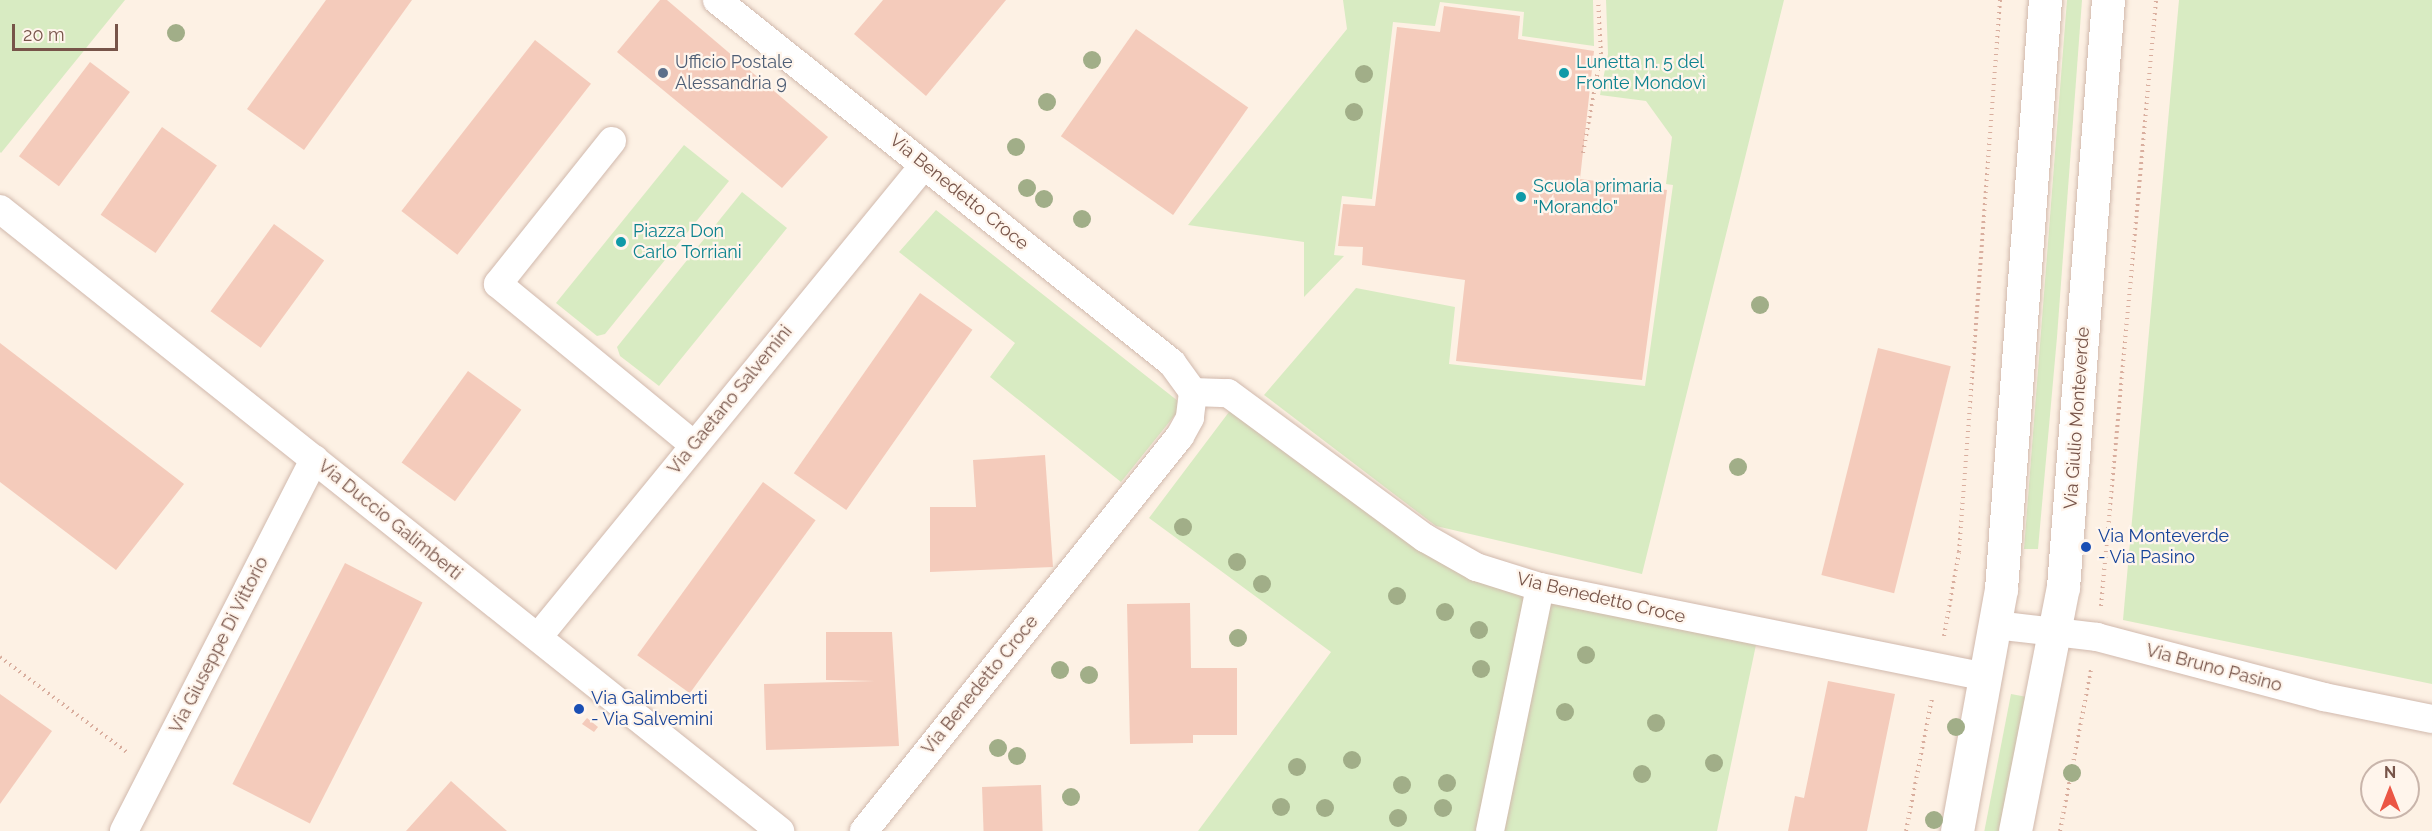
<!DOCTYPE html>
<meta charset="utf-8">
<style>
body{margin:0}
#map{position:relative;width:2432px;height:831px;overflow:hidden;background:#fdf1e4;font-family:Raleway,sans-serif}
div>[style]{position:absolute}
.green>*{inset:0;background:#d8ebc2;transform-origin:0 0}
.building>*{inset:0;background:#f4cbbb;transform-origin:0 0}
.path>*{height:4px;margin-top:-2px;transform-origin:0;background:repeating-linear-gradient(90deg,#d9ae9e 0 1.5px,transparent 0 6px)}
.roads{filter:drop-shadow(0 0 2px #d1b9ad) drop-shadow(0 0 2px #d1b9ad)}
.street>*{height:28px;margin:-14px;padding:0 14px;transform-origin:14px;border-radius:14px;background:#fff}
.secondary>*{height:33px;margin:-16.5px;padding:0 16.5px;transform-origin:16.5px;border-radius:16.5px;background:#fff}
.trees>*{width:18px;height:18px;margin:-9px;border-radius:50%;background:#a1ae88}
.dots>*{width:16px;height:16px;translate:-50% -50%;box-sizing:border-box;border:3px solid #fff5ec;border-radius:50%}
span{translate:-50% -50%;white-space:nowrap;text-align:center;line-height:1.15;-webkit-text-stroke:4.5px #fff5ec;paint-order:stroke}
.service-label{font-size:18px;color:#4e5e75}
.left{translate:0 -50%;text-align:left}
.culture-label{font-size:18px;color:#0d838f}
.street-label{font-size:18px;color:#775449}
.transit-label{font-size:18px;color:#164399}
.north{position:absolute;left:2360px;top:759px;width:60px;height:60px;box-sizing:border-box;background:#fff5ec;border:2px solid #c9b5ab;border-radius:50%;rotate:0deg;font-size:16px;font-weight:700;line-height:24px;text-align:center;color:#775449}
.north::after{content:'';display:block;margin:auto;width:21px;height:27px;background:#eb5645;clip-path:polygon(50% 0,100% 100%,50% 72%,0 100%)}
.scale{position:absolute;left:12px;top:24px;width:106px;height:27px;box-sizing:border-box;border:3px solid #775449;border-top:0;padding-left:8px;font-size:18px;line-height:21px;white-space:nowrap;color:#775449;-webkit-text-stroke:4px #fff5ec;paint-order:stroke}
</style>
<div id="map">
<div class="green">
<div style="clip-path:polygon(0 0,125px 0,1px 153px,0 152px)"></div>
<div style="clip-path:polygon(1343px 0,1593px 0,1594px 46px,1522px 36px,1524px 12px,1440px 2px,1435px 26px,1393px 22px,1372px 199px,1342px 196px,1334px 255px,1344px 256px,1304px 297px,1304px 242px,1188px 225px,1347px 29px)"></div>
<div style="clip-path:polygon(1606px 0,1784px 0,1642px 574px,1436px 526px,1264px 395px,1356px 288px,1455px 307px,1449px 364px,1645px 386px,1673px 185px,1666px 184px,1672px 137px,1646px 101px,1600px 95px,1608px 54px)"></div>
<div style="clip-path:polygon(2067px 0,2082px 0,2057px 337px,2038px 549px,2024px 549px)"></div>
<div style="clip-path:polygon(2179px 0,2432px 0,2432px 684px,2123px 620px)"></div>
<div style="clip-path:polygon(684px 145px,729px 181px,605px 334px,597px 336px,556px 303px)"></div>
<div style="clip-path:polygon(742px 192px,787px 228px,659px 386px,620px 356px,617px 347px)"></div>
<div style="clip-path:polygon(936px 210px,1183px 405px,1121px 482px,990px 377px,1015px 343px,899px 252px)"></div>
<div style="clip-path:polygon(1232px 408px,1292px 458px,1445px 561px,1528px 590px,1476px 831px,1198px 831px,1331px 652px,1149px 518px)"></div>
<div style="clip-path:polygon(1543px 594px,1757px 640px,1717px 831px,1493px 831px)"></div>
<div style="left:2011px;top:694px;width:15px;height:140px;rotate:11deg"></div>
</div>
<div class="building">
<div style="clip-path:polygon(326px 0,412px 0,304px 150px,247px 109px)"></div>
<div style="clip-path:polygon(660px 0,667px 0,828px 137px,782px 188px,617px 52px)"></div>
<div style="clip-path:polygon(883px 0,1006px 0,926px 96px,854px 34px)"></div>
<div style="clip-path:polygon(1444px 6px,1520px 16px,1518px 39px,1594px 51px,1580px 179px,1667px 190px,1642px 380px,1456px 361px,1465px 280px,1362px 265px,1363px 247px,1338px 246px,1343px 204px,1375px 206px,1397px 27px,1440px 32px)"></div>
<div style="left:1136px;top:29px;width:137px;height:131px;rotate:35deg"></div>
<div style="left:535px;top:40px;width:71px;height:217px;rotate:38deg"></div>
<div style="left:90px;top:62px;width:50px;height:118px;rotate:37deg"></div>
<div style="left:162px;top:127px;width:67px;height:107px;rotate:35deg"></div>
<div style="left:274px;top:224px;width:62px;height:108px;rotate:36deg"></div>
<div style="left:920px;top:293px;width:64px;height:220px;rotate:35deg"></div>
<div style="clip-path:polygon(0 343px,184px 484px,116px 570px,0 482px)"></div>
<div style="left:1878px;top:348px;width:75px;height:234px;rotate:14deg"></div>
<div style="left:468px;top:371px;width:66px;height:113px;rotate:36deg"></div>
<div style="clip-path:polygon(1045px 455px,1053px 567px,930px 572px,930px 507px,976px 507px,973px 460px)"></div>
<div style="left:763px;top:482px;width:65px;height:214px;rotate:36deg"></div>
<div style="left:345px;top:563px;width:87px;height:248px;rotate:27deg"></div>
<div style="clip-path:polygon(1190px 603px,1191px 668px,1237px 668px,1237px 735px,1193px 735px,1193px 743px,1130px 744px,1127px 604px)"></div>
<div style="clip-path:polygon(826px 632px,892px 632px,899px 746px,766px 750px,764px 684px,875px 681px,826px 680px)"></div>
<div style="clip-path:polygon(1828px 681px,1895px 694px,1867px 831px,1788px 831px,1795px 796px,1804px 798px)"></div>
<div style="clip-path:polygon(0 694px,52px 731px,0 804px)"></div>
<div style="clip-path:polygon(587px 718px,598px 727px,594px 732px,582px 724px)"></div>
<div style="clip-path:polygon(451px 781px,507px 831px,406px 831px)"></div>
<div style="left:1041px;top:785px;width:46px;height:59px;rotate:88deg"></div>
</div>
<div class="path">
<div style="left:1583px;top:153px;width:101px;rotate:-79.7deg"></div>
<div style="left:1601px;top:54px;width:54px;rotate:-93.2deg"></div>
<div style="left:2101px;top:606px;width:608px;rotate:-84.81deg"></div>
<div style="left:1944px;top:636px;width:85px;rotate:-79.9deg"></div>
<div style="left:1959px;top:552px;width:554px;rotate:-85.75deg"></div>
<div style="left:0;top:657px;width:161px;rotate:36.9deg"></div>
<div style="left:1906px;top:831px;width:135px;rotate:-78.9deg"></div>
<div style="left:2060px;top:831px;width:164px;rotate:-79.1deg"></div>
</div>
<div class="roads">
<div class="street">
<div style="left:717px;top:0;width:582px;rotate:38.58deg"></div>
<div style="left:1172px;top:363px;width:36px;rotate:54deg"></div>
<div style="left:1193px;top:392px;width:26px;rotate:97deg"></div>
<div style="left:1190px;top:418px;width:21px;rotate:119deg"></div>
<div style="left:1180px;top:436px;width:506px;rotate:128.66deg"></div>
<div style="left:612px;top:141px;width:183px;rotate:128.6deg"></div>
<div style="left:498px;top:284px;width:252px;rotate:39.4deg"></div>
<div style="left:0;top:209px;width:998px;rotate:38.57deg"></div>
<div style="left:1193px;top:392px;width:35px;rotate:2deg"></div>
<div style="left:1228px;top:393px;width:245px;rotate:36.4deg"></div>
<div style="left:1425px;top:538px;width:59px;rotate:29.6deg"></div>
<div style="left:1476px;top:567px;width:67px;rotate:17.4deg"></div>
<div style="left:1540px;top:587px;width:456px;rotate:11.4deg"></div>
<div style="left:1995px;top:625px;width:103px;rotate:6.7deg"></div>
<div style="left:2097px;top:637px;width:235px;rotate:14.8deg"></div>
<div style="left:2324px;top:697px;width:110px;rotate:11.5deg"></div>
<div style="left:538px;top:637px;width:610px;rotate:-50.72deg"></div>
<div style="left:124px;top:831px;width:418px;rotate:-62.9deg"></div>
<div style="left:1490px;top:831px;width:249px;rotate:-78.4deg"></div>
</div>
<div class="secondary">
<div style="left:1957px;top:831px;width:246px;rotate:-79.7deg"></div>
<div style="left:2001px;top:589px;width:591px;rotate:-85.73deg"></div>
<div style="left:2015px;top:831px;width:249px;rotate:-78.9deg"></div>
<div style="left:2063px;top:587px;width:589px;rotate:-85.62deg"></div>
</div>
</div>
<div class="trees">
<div style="left:176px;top:33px"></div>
<div style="left:1092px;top:60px"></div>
<div style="left:1364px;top:74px"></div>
<div style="left:1047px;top:102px"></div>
<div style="left:1354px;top:112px"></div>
<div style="left:1016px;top:147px"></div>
<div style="left:1027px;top:188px"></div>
<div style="left:1044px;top:199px"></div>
<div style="left:1082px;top:219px"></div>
<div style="left:1760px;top:305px"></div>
<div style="left:1738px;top:467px"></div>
<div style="left:1183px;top:527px"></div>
<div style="left:1237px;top:562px"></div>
<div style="left:1262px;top:584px"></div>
<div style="left:1397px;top:596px"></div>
<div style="left:1445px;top:612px"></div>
<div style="left:1479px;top:630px"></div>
<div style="left:1238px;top:638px"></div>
<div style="left:1586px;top:655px"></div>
<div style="left:1481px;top:669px"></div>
<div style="left:1060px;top:670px"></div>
<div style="left:1089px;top:675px"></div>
<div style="left:1565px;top:712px"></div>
<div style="left:1656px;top:723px"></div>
<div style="left:1956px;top:727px"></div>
<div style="left:998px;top:748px"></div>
<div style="left:1017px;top:756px"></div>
<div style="left:1352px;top:760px"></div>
<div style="left:1714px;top:763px"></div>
<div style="left:1297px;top:767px"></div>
<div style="left:2072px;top:773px"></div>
<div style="left:1642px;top:774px"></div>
<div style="left:1447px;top:783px"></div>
<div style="left:1402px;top:785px"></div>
<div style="left:1071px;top:797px"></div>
<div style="left:1281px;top:807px"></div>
<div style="left:1325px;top:808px"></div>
<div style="left:1443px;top:808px"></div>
<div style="left:1398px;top:818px"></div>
<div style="left:1934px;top:820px"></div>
</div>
<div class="dots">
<div style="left:663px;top:73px;background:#5c6f8a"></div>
<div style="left:1564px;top:73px;background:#0f9aa8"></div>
<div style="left:1521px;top:197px;background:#0f9aa8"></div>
<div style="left:621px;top:242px;background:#0f9aa8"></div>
<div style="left:2086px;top:547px;background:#1a4fb4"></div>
<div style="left:579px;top:709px;background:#1a4fb4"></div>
</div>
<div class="service-label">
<span class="left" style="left:675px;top:73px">Ufficio Postale<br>Alessandria 9</span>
</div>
<div class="culture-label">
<span class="left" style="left:1576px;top:73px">Lunetta n. 5 del<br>Fronte Mondovì</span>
<span class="left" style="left:1533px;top:197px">Scuola primaria<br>"Morando"</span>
<span class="left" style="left:633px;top:242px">Piazza Don<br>Carlo Torriani</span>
</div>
<div class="street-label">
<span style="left:959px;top:192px;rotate:39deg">Via Benedetto Croce</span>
<span style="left:730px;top:400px;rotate:-51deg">Via Gaetano Salvemini</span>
<span style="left:2077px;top:418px;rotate:-86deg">Via Giulio Monteverde</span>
<span style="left:390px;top:520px;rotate:39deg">Via Duccio Galimberti</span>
<span style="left:1601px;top:598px;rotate:13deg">Via Benedetto Croce</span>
<span style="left:219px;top:645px;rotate:-63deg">Via Giuseppe Di Vittorio</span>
<span style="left:2214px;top:668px;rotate:15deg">Via Bruno Pasino</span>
<span style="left:980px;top:685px;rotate:-51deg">Via Benedetto Croce</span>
</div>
<div class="transit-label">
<span class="left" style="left:2098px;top:547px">Via Monteverde<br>- Via Pasino</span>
<span class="left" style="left:591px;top:709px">Via Galimberti<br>- Via Salvemini</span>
</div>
<div class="north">N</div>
<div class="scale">20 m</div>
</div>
